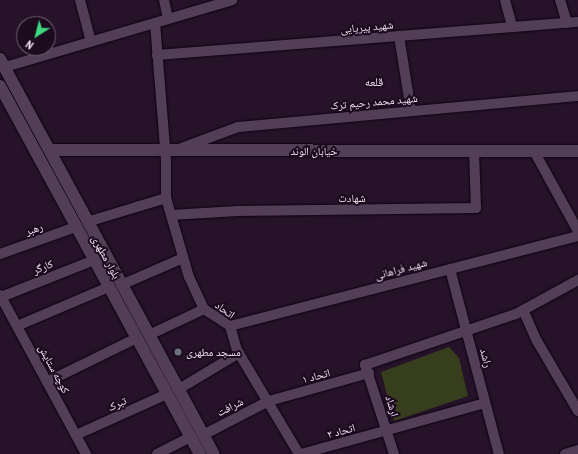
<!DOCTYPE html>
<meta charset="utf-8">
<style>
body{margin:0}
#map{position:relative;width:578px;height:454px;overflow:hidden;background:#261329;font-family:"Archivo Narrow","Noto Naskh Arabic",sans-serif}
div>[style]{position:absolute}
.green>*{inset:0;background:#373e1e}
.roads{filter:drop-shadow(0 0 1px #0e0111) drop-shadow(0 0 1px #0e0111)}
.street>*{height:10px;margin:-5px;padding:0 5px;transform-origin:5px;border-radius:5px;background:#533e57}
.secondary>*{height:12px;margin:-6px;padding:0 6px;transform-origin:6px;border-radius:6px;background:#533e57}
.dots>*{width:11px;height:11px;translate:-50% -50%;box-sizing:border-box;border:2px solid #1c0a1f;border-radius:50%}
span{translate:-50% -50%;white-space:nowrap;text-align:center;line-height:1.15;-webkit-text-stroke:4px #1c0a1f;paint-order:stroke}
.street-label{font-size:11px;color:#f3e6f5}
.poi-label{font-size:11px;color:#f3e6f5}
.left{translate:0 -50%;text-align:left}
.neighbourhood-label{font-size:12px;color:#f3e6f5}
.north{position:absolute;left:16px;top:16px;width:40px;height:40px;box-sizing:border-box;background:#1c0a1f;border:1px solid #726275;border-radius:50%;rotate:216deg;font-size:11px;font-weight:700;line-height:16px;text-align:center;color:#f3e6f5}
.north::after{content:'';display:block;margin:auto;width:14px;height:18px;background:#3dd77e;clip-path:polygon(50% 0,100% 100%,50% 72%,0 100%)}
</style>
<div id="map">
<div class="green">
<div style="clip-path:polygon(449px 347px,459px 358px,468px 396px,394px 421px,381px 372px)"></div>
</div>
<div class="roads">
<div class="street">
<div style="left:80px;top:0;width:43px;rotate:75.3deg"></div>
<div style="left:164px;top:0;width:19px;rotate:78deg"></div>
<div style="left:505px;top:0;width:28px;rotate:75deg"></div>
<div style="left:560px;top:0;width:24px;rotate:73deg"></div>
<div style="left:155px;top:23px;width:137px;rotate:85.4deg"></div>
<div style="left:166px;top:160px;width:38px;rotate:90deg"></div>
<div style="left:166px;top:198px;width:82px;rotate:73.8deg"></div>
<div style="left:189px;top:277px;width:35px;rotate:65deg"></div>
<div style="left:204px;top:309px;width:31px;rotate:33deg"></div>
<div style="left:230px;top:326px;width:25px;rotate:74deg"></div>
<div style="left:237px;top:350px;width:121px;rotate:59.2deg"></div>
<div style="left:399px;top:36px;width:76px;rotate:80.9deg"></div>
<div style="left:157px;top:55px;width:422px;rotate:-4.5deg"></div>
<div style="left:5px;top:67px;width:237px;rotate:-16.4deg"></div>
<div style="left:179px;top:149px;width:63px;rotate:-20.4deg"></div>
<div style="left:238px;top:127px;width:341px;rotate:-5.2deg"></div>
<div style="left:534px;top:151px;width:91px;rotate:61.2deg"></div>
<div style="left:171px;top:215px;width:66px;rotate:-3.5deg"></div>
<div style="left:237px;top:211px;width:239px;rotate:-0.7deg"></div>
<div style="left:476px;top:208px;width:57px;rotate:-92deg"></div>
<div style="left:87px;top:222px;width:83px;rotate:-16.9deg"></div>
<div style="left:0;top:254px;width:81px;rotate:-19.6deg"></div>
<div style="left:450px;top:269px;width:191px;rotate:75.2deg"></div>
<div style="left:121px;top:285px;width:68px;rotate:-23.5deg"></div>
<div style="left:0;top:295px;width:181px;rotate:61.6deg"></div>
<div style="left:1px;top:297px;width:100px;rotate:-21.7deg"></div>
<div style="left:523px;top:310px;width:34px;rotate:66deg"></div>
<div style="left:537px;top:341px;width:81px;rotate:59.6deg"></div>
<div style="left:17px;top:326px;width:100px;rotate:-23deg"></div>
<div style="left:230px;top:326px;width:359px;rotate:-14.5deg"></div>
<div style="left:149px;top:335px;width:61px;rotate:-25.3deg"></div>
<div style="left:47px;top:382px;width:100px;rotate:-26.1deg"></div>
<div style="left:179px;top:389px;width:70px;rotate:-31deg"></div>
<div style="left:76px;top:435px;width:100px;rotate:-24.3deg"></div>
<div style="left:203px;top:435px;width:74px;rotate:-27.3deg"></div>
<div style="left:269px;top:401px;width:104px;rotate:-15.6deg"></div>
<div style="left:157px;top:454px;width:38px;rotate:-27deg"></div>
<div style="left:301px;top:454px;width:191px;rotate:-15.5deg"></div>
<div style="left:394px;top:454px;width:94px;rotate:-108deg"></div>
<div style="left:365px;top:365px;width:159px;rotate:-18.7deg"></div>
<div style="left:516px;top:314px;width:71px;rotate:-28.7deg"></div>
<div style="left:565px;top:454px;width:14px;rotate:-17deg"></div>
</div>
<div class="secondary">
<div style="left:0;top:59px;width:449px;rotate:61.6deg"></div>
<div style="left:0;top:86px;width:419px;rotate:61.5deg"></div>
<div style="left:51px;top:150px;width:527px;rotate:0.11deg"></div>
</div>
</div>
<div class="dots">
<div style="left:178px;top:352px;background:#6b7280"></div>
</div>
<div class="street-label">
<span style="left:367px;top:27px;rotate:-5deg">شهید پیریایی</span>
<span style="left:374px;top:102px;rotate:-5deg">شهید محمد رحیم ترک</span>
<span style="left:314px;top:151px">خیابان الوند</span>
<span style="left:352px;top:198px">شهادت</span>
<span style="left:34px;top:229px;rotate:-19deg">رهبر</span>
<span style="left:106px;top:257px;rotate:61deg">بلوار مطهری</span>
<span style="left:43px;top:267px;rotate:-22deg">کارگر</span>
<span style="left:401px;top:269px;rotate:-15deg">شهید فراهانی</span>
<span style="left:225px;top:310px;rotate:36deg">اتحاد</span>
<span style="left:486px;top:358px;rotate:75deg">راشد</span>
<span style="left:54px;top:369px;rotate:62deg">کوچه ستایش</span>
<span style="left:316px;top:376px;rotate:-15deg">اتحاد ۱</span>
<span style="left:117px;top:404px;rotate:-25deg">تبرک</span>
<span style="left:392px;top:406px;rotate:73deg">ارشاد</span>
<span style="left:230px;top:407px;rotate:-27deg">شرافت</span>
<span style="left:341px;top:431px;rotate:-15deg">اتحاد ۲</span>
</div>
<div class="poi-label">
<span class="left" style="left:186px;top:352px">مسجد مطهری</span>
</div>
<div class="neighbourhood-label">
<span style="left:374px;top:83px">قلعه</span>
</div>
<div class="north">N</div>
</div>
